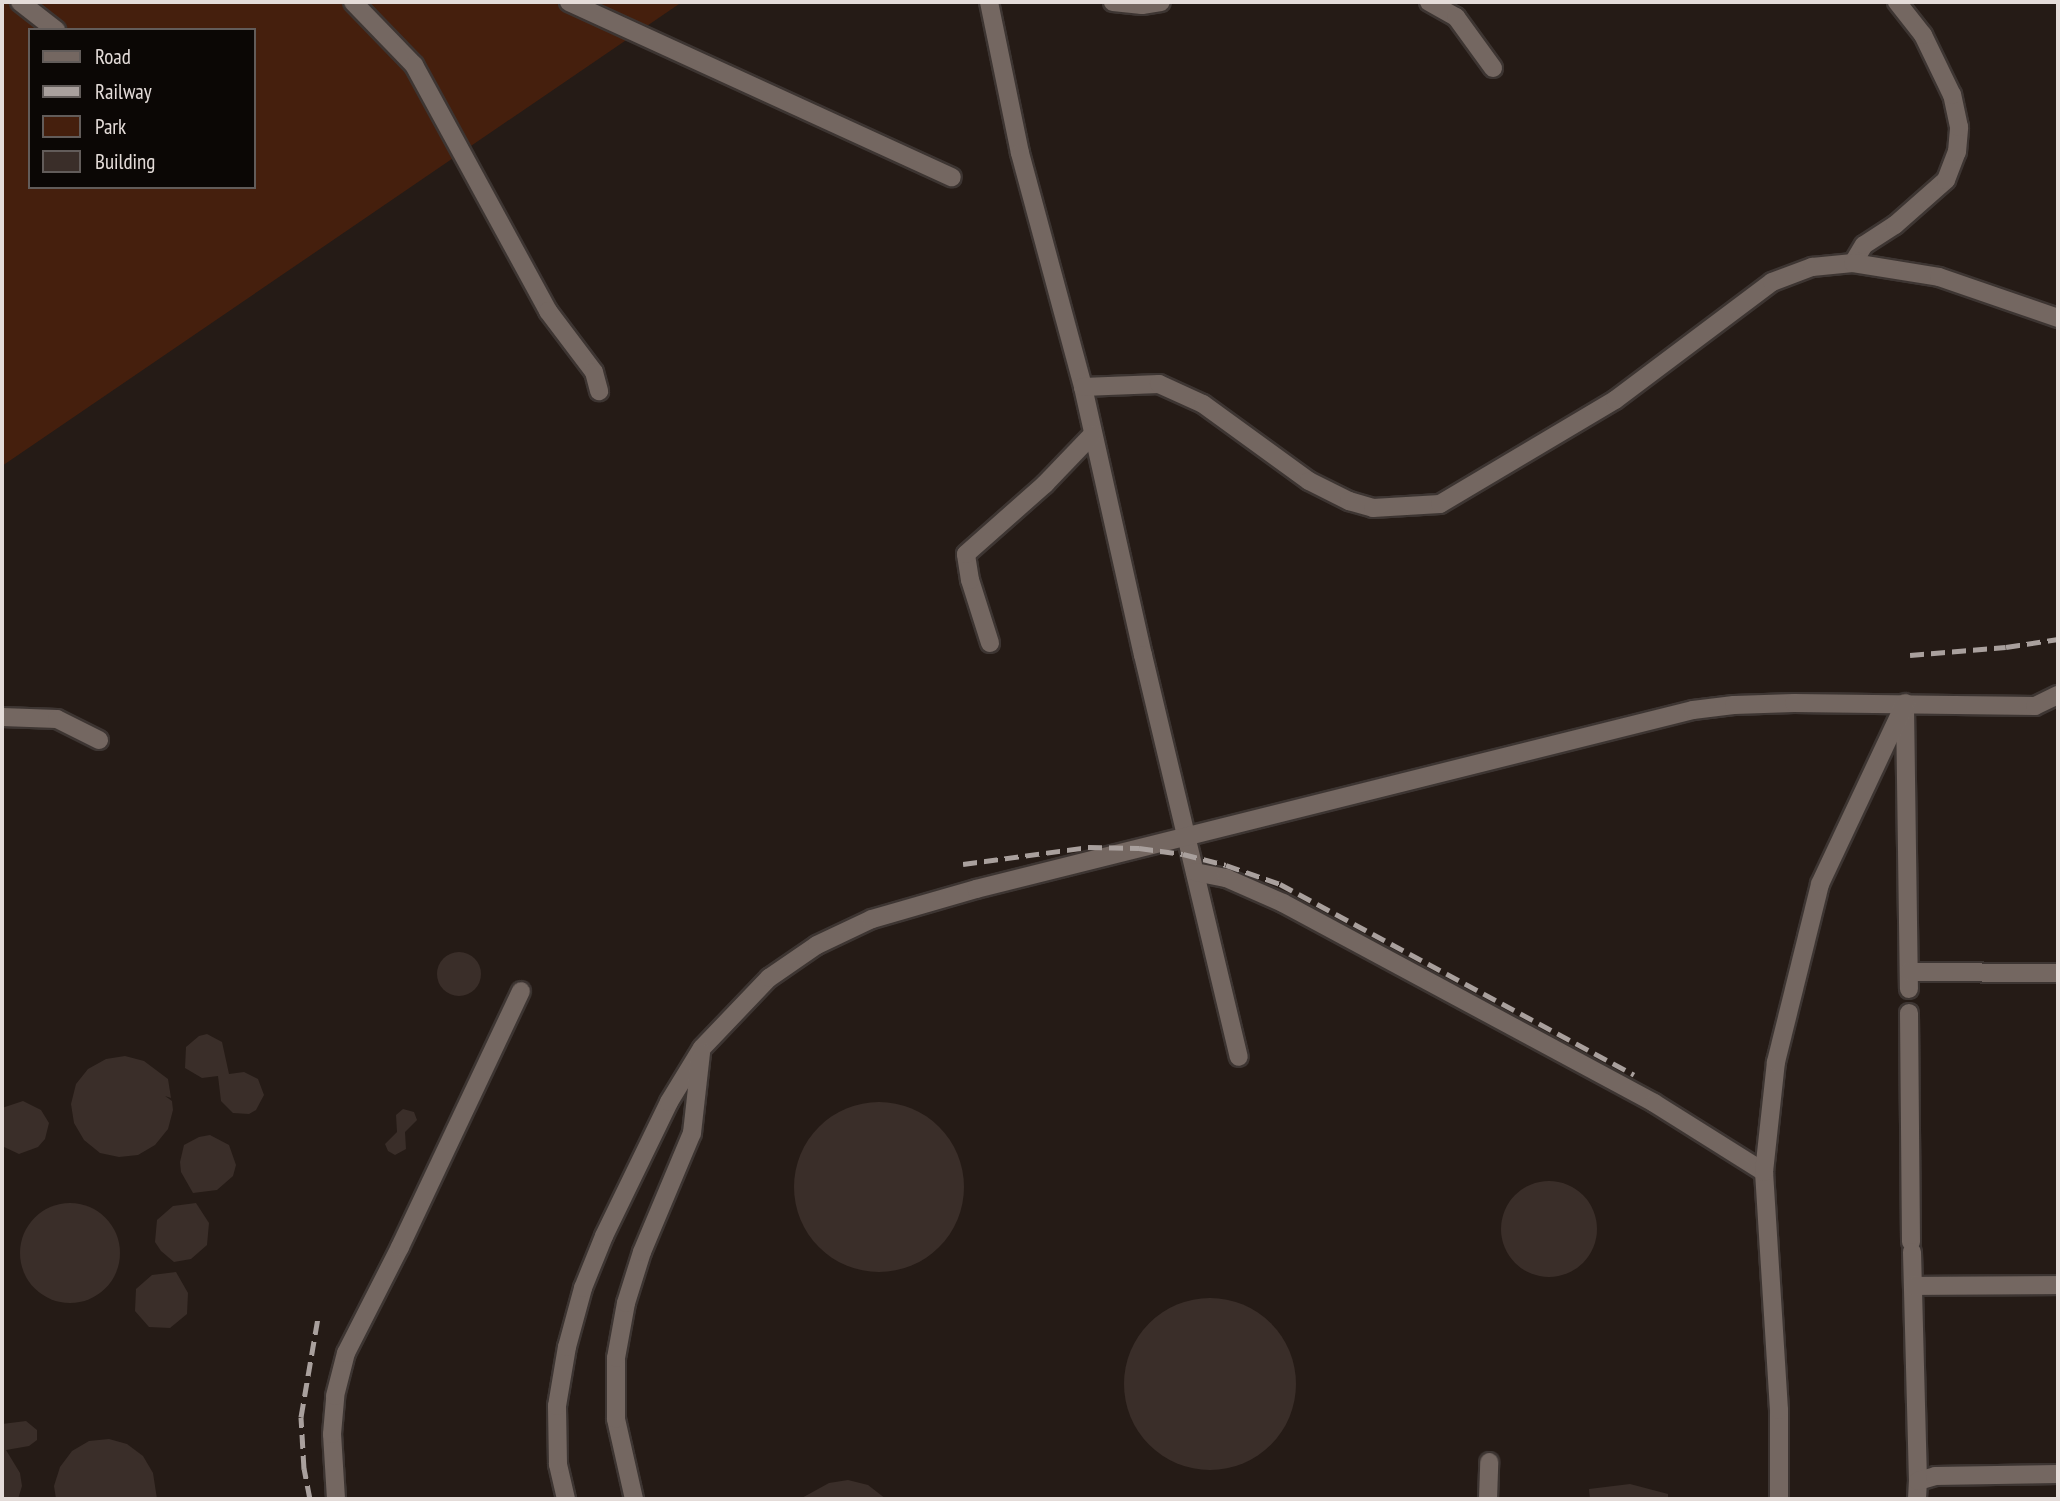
<!DOCTYPE html>
<html>
<head>
<meta charset="utf-8">
<style>
  body { margin:0 }
  #map { position:relative; width:2060px; height:1501px; overflow:hidden; background:#251b16; font-family:"PT Sans Narrow",sans-serif }
  div>[style] { position:absolute }
  .green>* { inset:0; background:#451f0d }
  .building>* { inset:0; background:#3a2e29 }
  .round { border-radius:50% }
  .roads { filter:drop-shadow(2px 0 #3d3532) drop-shadow(-2px 0 #3d3532) drop-shadow(0 2px #3d3532) drop-shadow(0 -2px #3d3532) }
  .minor>* { height:18px; margin:-9px; padding:0 9px; transform-origin:9px; border-radius:9px; background:#746761 }
  .rail>* { height:5px; margin-top:-2.5px; transform-origin:0; background:repeating-linear-gradient(90deg,#a9a09d 0 14px,transparent 0 21px) }
  span { translate:-50% -50%; white-space:nowrap; text-align:center; line-height:1.15; -webkit-text-stroke:5px #0b0705; paint-order:stroke }
  .frame { position:absolute; inset:0; border:4px solid #e4dcd9; pointer-events:none }
  .legend { position:absolute; left:28px; top:28px; width:228px; height:161px; box-sizing:border-box; background:#0b0705; border:2px solid #625c5a; margin:0; padding:9px 12px; list-style:none; font-size:21px; color:#e4dcd9 }
  .legend li { display:flex; align-items:center; gap:14px; height:35px }
  .legend b { width:35px; border:2px solid #625c5a }
</style>
</head>
<body>
<div id="map">
  <div class="green">
    <i style="clip-path:polygon(evenodd,2px 2px,682px 2px,2px 466px,2px 2px,30px 30px,254px 30px,254px 187px,30px 187px,30px 30px)"></i>
  </div>
  <div class="building">
    <i class="round" style="left:437px;top:952px;width:44px;height:44px"></i>
    <i style="clip-path:polygon(207px 1034px,222px 1042px,229px 1074px,244px 1072px,258px 1079px,264px 1095px,256px 1110px,249px 1114px,233px 1113px,221px 1101px,218px 1076px,202px 1078px,185px 1068px,186px 1047px,199px 1036px)"></i>
    <i style="clip-path:polygon(125px 1056px,144px 1061px,168px 1079px,171px 1098px,165px 1096px,172px 1101px,173px 1110px,168px 1129px,155px 1145px,138px 1155px,119px 1157px,100px 1153px,84px 1140px,74px 1123px,71px 1104px,76px 1084px,88px 1069px,106px 1059px)"></i>
    <i style="clip-path:polygon(23px 1101px,41px 1110px,49px 1123px,45px 1139px,38px 1147px,19px 1154px,2px 1146px,2px 1108px)"></i>
    <i class="round" style="left:794px;top:1102px;width:170px;height:170px"></i>
    <i style="clip-path:polygon(403px 1109px,414px 1112px,417px 1120px,405px 1132px,406px 1149px,395px 1155px,388px 1151px,385px 1144px,397px 1132px,396px 1115px)"></i>
    <i style="clip-path:polygon(210px 1135px,229px 1145px,236px 1165px,233px 1176px,217px 1190px,193px 1193px,181px 1172px,180px 1162px,184px 1145px,199px 1137px)"></i>
    <i class="round" style="left:1501px;top:1181px;width:96px;height:96px"></i>
    <i class="round" style="left:20px;top:1203px;width:100px;height:100px"></i>
    <i style="clip-path:polygon(196px 1203px,209px 1223px,207px 1245px,191px 1259px,174px 1262px,161px 1251px,155px 1242px,157px 1220px,173px 1206px)"></i>
    <i style="clip-path:polygon(176px 1272px,188px 1293px,187px 1314px,170px 1328px,149px 1327px,135px 1311px,136px 1289px,152px 1275px)"></i>
    <i class="round" style="left:1124px;top:1298px;width:172px;height:172px"></i>
    <i style="clip-path:polygon(26px 1421px,37px 1430px,37px 1440px,29px 1446px,6px 1450px,20px 1473px,22px 1486px,18px 1499px,2px 1499px,2px 1424px)"></i>
    <i style="clip-path:polygon(109px 1439px,127px 1444px,143px 1456px,153px 1473px,157px 1499px,56px 1499px,54px 1486px,60px 1467px,72px 1451px,89px 1441px)"></i>
    <i style="clip-path:polygon(848px 1480px,868px 1485px,886px 1499px,800px 1499px,829px 1483px)"></i>
    <i style="clip-path:polygon(1630px 1484px,1668px 1494px,1668px 1499px,1590px 1499px,1589px 1489px)"></i>
  </div>
  <div class="roads">
    <div class="minor">
      <i style="left:20px;top:2px;width:46px;rotate:37.9deg"></i>
      <i style="left:353px;top:2px;width:88px;rotate:45.9deg"></i>
      <i style="left:414px;top:65px;width:280px;rotate:61.4deg"></i>
      <i style="left:548px;top:311px;width:76px;rotate:53deg"></i>
      <i style="left:594px;top:372px;width:20px;rotate:75deg"></i>
      <i style="left:569px;top:2px;width:421px;rotate:24.6deg"></i>
      <i style="left:989px;top:2px;width:154px;rotate:78.4deg"></i>
      <i style="left:1020px;top:153px;width:242px;rotate:74.9deg"></i>
      <i style="left:1083px;top:387px;width:275px;rotate:77.4deg"></i>
      <i style="left:1143px;top:655px;width:413px;rotate:76.6deg"></i>
      <i style="left:1113px;top:2px;width:29px;rotate:6deg"></i>
      <i style="left:1142px;top:5px;width:19px;rotate:-9deg"></i>
      <i style="left:1429px;top:2px;width:31px;rotate:29deg"></i>
      <i style="left:1456px;top:17px;width:63px;rotate:54deg"></i>
      <i style="left:1853px;top:263px;width:21px;rotate:-59deg"></i>
      <i style="left:1864px;top:245px;width:37px;rotate:-33deg"></i>
      <i style="left:1895px;top:225px;width:68px;rotate:-41.4deg"></i>
      <i style="left:1946px;top:180px;width:30px;rotate:-69deg"></i>
      <i style="left:1957px;top:152px;width:25px;rotate:-85deg"></i>
      <i style="left:1959px;top:127px;width:33px;rotate:-102deg"></i>
      <i style="left:1952px;top:95px;width:67px;rotate:-115.8deg"></i>
      <i style="left:1923px;top:35px;width:42px;rotate:-128.2deg"></i>
      <i style="left:1083px;top:387px;width:76px;rotate:-2.3deg"></i>
      <i style="left:1159px;top:384px;width:48px;rotate:24.4deg"></i>
      <i style="left:1203px;top:404px;width:131px;rotate:36deg"></i>
      <i style="left:1309px;top:481px;width:45px;rotate:26.6deg"></i>
      <i style="left:1349px;top:501px;width:25px;rotate:16deg"></i>
      <i style="left:1373px;top:508px;width:67px;rotate:-3.4deg"></i>
      <i style="left:1440px;top:504px;width:204px;rotate:-30.7deg"></i>
      <i style="left:1615px;top:400px;width:196px;rotate:-36.9deg"></i>
      <i style="left:1772px;top:282px;width:43px;rotate:-20.6deg"></i>
      <i style="left:1812px;top:267px;width:41px;rotate:-5.6deg"></i>
      <i style="left:1853px;top:263px;width:87px;rotate:9.2deg"></i>
      <i style="left:1939px;top:277px;width:126px;rotate:19deg"></i>
      <i style="left:990px;top:643px;width:66px;rotate:-107.6deg"></i>
      <i style="left:970px;top:580px;width:26px;rotate:-99deg"></i>
      <i style="left:966px;top:554px;width:106px;rotate:-41.5deg"></i>
      <i style="left:1045px;top:484px;width:69px;rotate:-46.2deg"></i>
      <i style="left:1905px;top:707px;width:282px;rotate:89.2deg"></i>
      <i style="left:2px;top:717px;width:55px;rotate:2.1deg"></i>
      <i style="left:57px;top:719px;width:47px;rotate:26.6deg"></i>
      <i style="left:1195px;top:872px;width:32px;rotate:11deg"></i>
      <i style="left:1226px;top:878px;width:62px;rotate:23.7deg"></i>
      <i style="left:1283px;top:903px;width:421px;rotate:28.3deg"></i>
      <i style="left:1654px;top:1103px;width:130px;rotate:32.1deg"></i>
      <i style="left:1909px;top:972px;width:149px;rotate:0.4deg"></i>
      <i style="left:1909px;top:1013px;width:229px;rotate:89.5deg"></i>
      <i style="left:1912px;top:1252px;width:229px;rotate:88.5deg"></i>
      <i style="left:1913px;top:1286px;width:145px;rotate:-0.4deg"></i>
      <i style="left:336px;top:1499px;width:65px;rotate:-93.5deg"></i>
      <i style="left:332px;top:1434px;width:38px;rotate:-85deg"></i>
      <i style="left:335px;top:1396px;width:44px;rotate:-75.7deg"></i>
      <i style="left:346px;top:1353px;width:119px;rotate:-63deg"></i>
      <i style="left:400px;top:1247px;width:283px;rotate:-64.7deg"></i>
      <i style="left:566px;top:1499px;width:36px;rotate:-103deg"></i>
      <i style="left:558px;top:1464px;width:58px;rotate:-91deg"></i>
      <i style="left:557px;top:1406px;width:60px;rotate:-80.4deg"></i>
      <i style="left:567px;top:1347px;width:61px;rotate:-74.8deg"></i>
      <i style="left:583px;top:1288px;width:56px;rotate:-68deg"></i>
      <i style="left:604px;top:1236px;width:149px;rotate:-64.1deg"></i>
      <i style="left:669px;top:1102px;width:63px;rotate:-58.6deg"></i>
      <i style="left:702px;top:1048px;width:97px;rotate:-46.3deg"></i>
      <i style="left:769px;top:978px;width:58px;rotate:-34.5deg"></i>
      <i style="left:817px;top:945px;width:61px;rotate:-25.3deg"></i>
      <i style="left:872px;top:919px;width:108px;rotate:-16.1deg"></i>
      <i style="left:976px;top:889px;width:739px;rotate:-14.02deg"></i>
      <i style="left:1693px;top:710px;width:41px;rotate:-7deg"></i>
      <i style="left:1734px;top:705px;width:60px;rotate:-1.9deg"></i>
      <i style="left:1794px;top:703px;width:241px;rotate:0.7deg"></i>
      <i style="left:2035px;top:706px;width:25px;rotate:-26deg"></i>
      <i style="left:634px;top:1499px;width:82px;rotate:-102.7deg"></i>
      <i style="left:616px;top:1419px;width:61px;rotate:-90deg"></i>
      <i style="left:616px;top:1358px;width:56px;rotate:-79.7deg"></i>
      <i style="left:626px;top:1303px;width:53px;rotate:-72.6deg"></i>
      <i style="left:642px;top:1252px;width:129px;rotate:-67.2deg"></i>
      <i style="left:692px;top:1133px;width:81px;rotate:-83.6deg"></i>
      <i style="left:1488px;top:1499px;width:37px;rotate:-88deg"></i>
      <i style="left:1779px;top:1499px;width:89px;rotate:-90deg"></i>
      <i style="left:1779px;top:1410px;width:238px;rotate:-93.6deg"></i>
      <i style="left:1764px;top:1172px;width:111px;rotate:-83.8deg"></i>
      <i style="left:1776px;top:1062px;width:183px;rotate:-76.1deg"></i>
      <i style="left:1820px;top:884px;width:200px;rotate:-64.8deg"></i>
      <i style="left:1917px;top:1499px;width:18px;rotate:-87deg"></i>
      <i style="left:1918px;top:1481px;width:18px;rotate:-16deg"></i>
      <i style="left:1935px;top:1476px;width:123px;rotate:-0.9deg"></i>
    </div>
  </div>
  <div class="rail">
    <i style="left:1910px;top:655px;width:96px;rotate:-4.8deg"></i>
    <i style="left:2006px;top:647px;width:53px;rotate:-8.7deg"></i>
    <i style="left:963px;top:864px;width:126px;rotate:-7.7deg"></i>
    <i style="left:1088px;top:847px;width:51px;rotate:1.1deg"></i>
    <i style="left:1139px;top:848px;width:44px;rotate:7.8deg"></i>
    <i style="left:1183px;top:854px;width:44px;rotate:14.3deg"></i>
    <i style="left:1226px;top:865px;width:57px;rotate:19.4deg"></i>
    <i style="left:1280px;top:884px;width:402px;rotate:28.3deg"></i>
    <i style="left:310px;top:1499px;width:31px;rotate:-101deg"></i>
    <i style="left:304px;top:1469px;width:52px;rotate:-93.3deg"></i>
    <i style="left:301px;top:1417px;width:100px;rotate:-80.3deg"></i>
  </div>
  <div class="frame"></div>
  <ul class="legend">
  <li><b style="height:9px;background:#746761"></b>Road</li>
  <li><b style="height:9px;background:#a9a09d"></b>Railway</li>
  <li><b style="height:19px;background:#451f0d"></b>Park</li>
  <li><b style="height:19px;background:#3a2e29"></b>Building</li>
  </ul>
</div>
</body>
</html>
